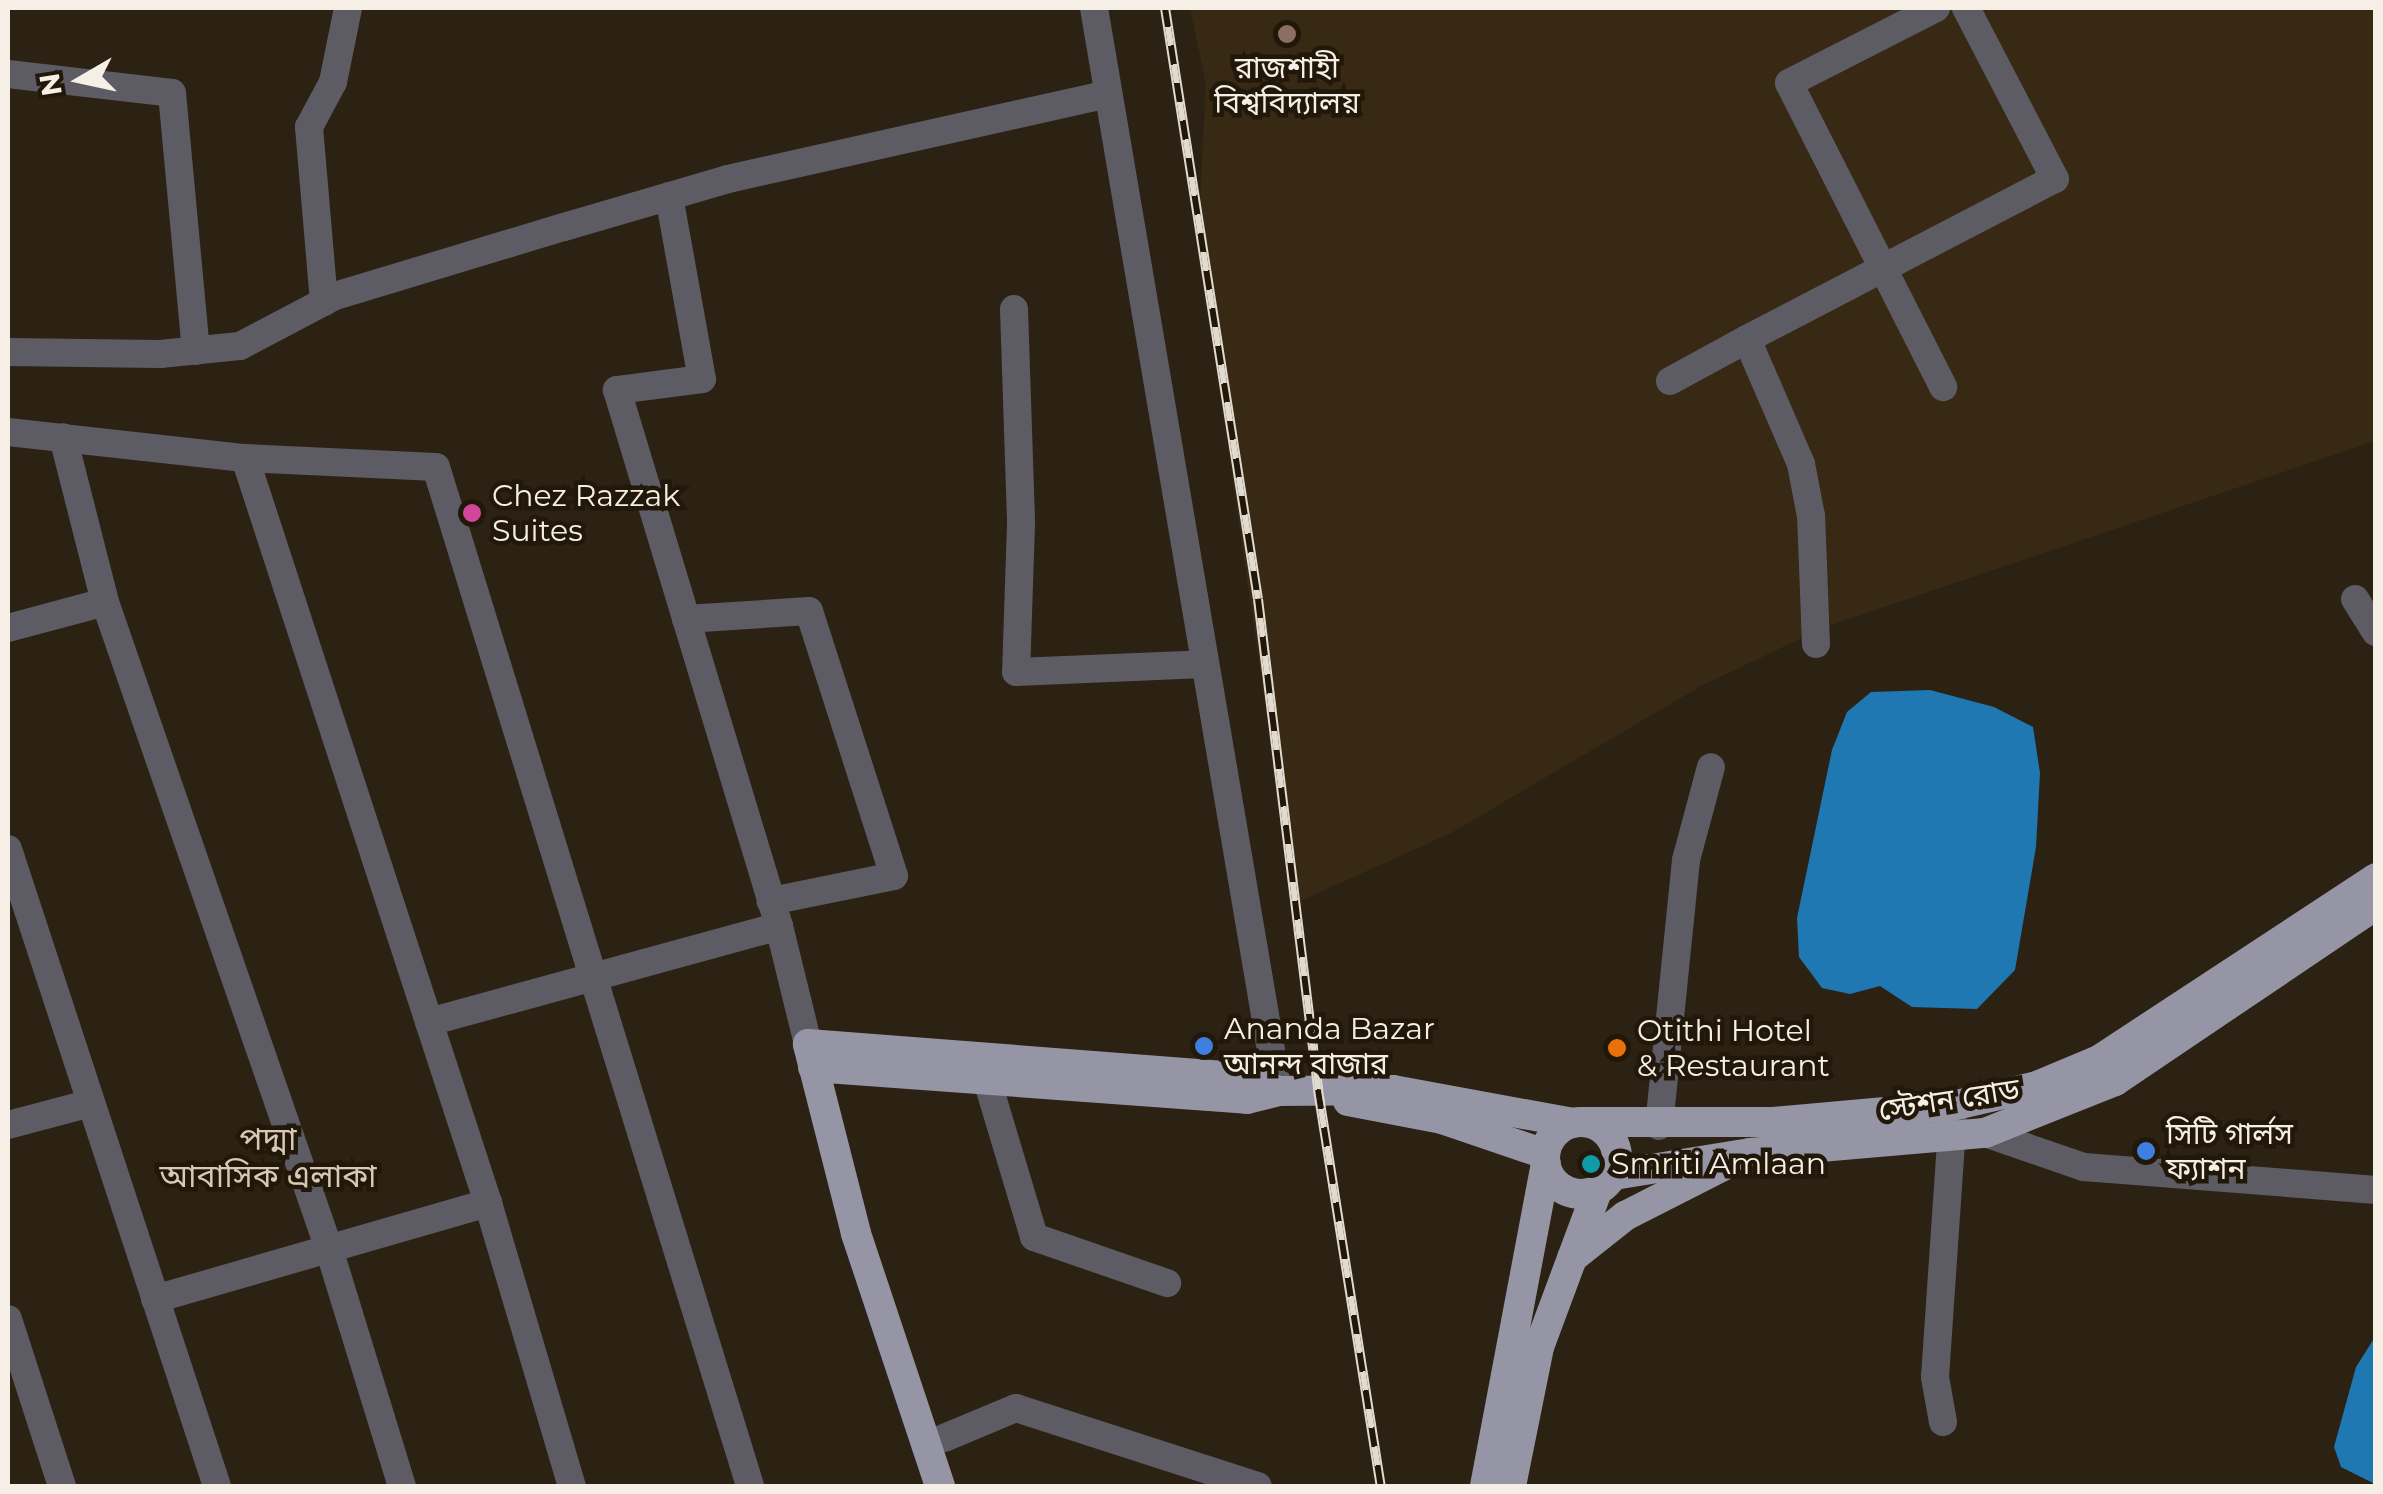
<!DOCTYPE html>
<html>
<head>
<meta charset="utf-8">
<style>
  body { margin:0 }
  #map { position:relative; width:2383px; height:1494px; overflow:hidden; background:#2c2213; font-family:Montserrat,"Noto Sans Bengali",sans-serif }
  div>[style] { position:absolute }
  .built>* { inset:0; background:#372914 }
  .water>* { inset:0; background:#1f78b1 }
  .minor>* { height:28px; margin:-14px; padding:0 14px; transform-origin:14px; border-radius:14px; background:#5d5c65 }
  .major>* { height:30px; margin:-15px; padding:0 15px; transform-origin:15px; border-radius:15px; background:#9695a6 }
  .major>.ring { margin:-15px; padding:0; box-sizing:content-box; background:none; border:30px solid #9695a6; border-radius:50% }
  .rail>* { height:10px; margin-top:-5px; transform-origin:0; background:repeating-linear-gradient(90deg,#22180a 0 19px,#e1dacf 0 38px); box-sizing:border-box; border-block:2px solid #e1dacf }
  .dots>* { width:28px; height:28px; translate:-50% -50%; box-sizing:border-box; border:5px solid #22180a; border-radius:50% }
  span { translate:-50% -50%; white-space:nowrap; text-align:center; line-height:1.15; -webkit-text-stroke:9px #22180a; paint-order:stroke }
  .poi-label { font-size:30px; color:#f6efe5 }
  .left { translate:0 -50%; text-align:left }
  .street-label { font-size:30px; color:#f6efe5 }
  .neighbourhood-label { font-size:32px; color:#d6c9b6 }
  .frame { position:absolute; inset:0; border:10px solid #f6efe5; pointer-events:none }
  .north { position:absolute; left:30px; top:30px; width:100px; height:100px; -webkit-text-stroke:8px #22180a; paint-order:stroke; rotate:261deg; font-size:28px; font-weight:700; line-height:40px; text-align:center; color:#f6efe5 }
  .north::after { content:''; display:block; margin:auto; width:35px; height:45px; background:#f6efe5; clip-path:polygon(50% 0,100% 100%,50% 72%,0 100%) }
</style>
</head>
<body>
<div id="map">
  <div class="built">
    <i style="clip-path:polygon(1190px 8px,2375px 8px,2375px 441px,1825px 627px,1701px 686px,1451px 833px,1294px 904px,1198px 239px,1206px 84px)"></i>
  </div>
  <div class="water">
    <i style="clip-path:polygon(1930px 690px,1994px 707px,2033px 727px,2040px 773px,2036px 847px,2015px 970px,1977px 1009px,1912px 1007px,1880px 986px,1850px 994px,1822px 988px,1799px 957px,1797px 918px,1832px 750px,1847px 712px,1871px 692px)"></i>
    <i style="clip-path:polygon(2375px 1337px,2375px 1484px,2341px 1467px,2334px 1447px,2356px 1367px)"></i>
  </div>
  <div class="minor">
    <i style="left:1094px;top:8px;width:1099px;rotate:80.36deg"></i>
    <i style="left:1936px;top:8px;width:165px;rotate:153deg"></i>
    <i style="left:1789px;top:83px;width:341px;rotate:63.1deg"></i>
    <i style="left:8px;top:74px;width:165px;rotate:6.6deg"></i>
    <i style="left:172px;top:93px;width:259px;rotate:84.7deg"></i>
    <i style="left:669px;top:196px;width:186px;rotate:79.8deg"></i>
    <i style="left:702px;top:379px;width:86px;rotate:172.6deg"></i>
    <i style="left:617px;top:390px;width:560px;rotate:73.18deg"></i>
    <i style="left:324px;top:302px;width:176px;rotate:-94.9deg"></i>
    <i style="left:309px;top:127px;width:51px;rotate:-61.9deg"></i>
    <i style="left:333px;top:82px;width:76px;rotate:-78.5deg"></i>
    <i style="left:1014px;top:309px;width:215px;rotate:88.1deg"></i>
    <i style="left:1021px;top:524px;width:148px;rotate:91.9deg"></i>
    <i style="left:1016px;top:672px;width:188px;rotate:-2.4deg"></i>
    <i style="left:8px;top:352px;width:152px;rotate:0.8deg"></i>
    <i style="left:160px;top:354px;width:80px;rotate:-5.7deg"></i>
    <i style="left:240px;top:346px;width:107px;rotate:-27.8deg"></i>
    <i style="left:335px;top:296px;width:239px;rotate:-16.8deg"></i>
    <i style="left:564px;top:227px;width:171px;rotate:-16.3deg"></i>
    <i style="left:728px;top:179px;width:388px;rotate:-12.6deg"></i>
    <i style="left:1670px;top:381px;width:88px;rotate:-28.6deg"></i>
    <i style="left:8px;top:432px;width:238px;rotate:6.3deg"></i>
    <i style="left:245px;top:458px;width:191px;rotate:2.7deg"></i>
    <i style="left:436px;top:467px;width:1066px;rotate:72.87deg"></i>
    <i style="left:245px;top:458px;width:784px;rotate:71.93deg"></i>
    <i style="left:488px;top:1203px;width:295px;rotate:73.5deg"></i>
    <i style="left:2355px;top:599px;width:39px;rotate:58deg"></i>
    <i style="left:105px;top:602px;width:685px;rotate:70.9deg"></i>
    <i style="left:329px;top:1249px;width:248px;rotate:72.9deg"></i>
    <i style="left:686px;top:619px;width:123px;rotate:-3.7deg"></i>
    <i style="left:809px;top:611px;width:278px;rotate:72.2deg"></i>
    <i style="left:894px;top:876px;width:126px;rotate:168.5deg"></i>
    <i style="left:8px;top:628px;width:100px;rotate:-15deg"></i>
    <i style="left:105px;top:602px;width:170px;rotate:-104.3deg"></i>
    <i style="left:1816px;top:644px;width:128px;rotate:-92.2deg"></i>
    <i style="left:1811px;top:516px;width:53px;rotate:-100.9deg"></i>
    <i style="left:1801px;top:464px;width:136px;rotate:-113.4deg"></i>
    <i style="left:1747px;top:339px;width:347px;rotate:-27.5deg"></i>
    <i style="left:2055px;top:179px;width:193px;rotate:-117.5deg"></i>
    <i style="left:8px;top:849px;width:670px;rotate:71.84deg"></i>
    <i style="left:429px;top:1022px;width:363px;rotate:-15.3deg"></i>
    <i style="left:779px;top:926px;width:122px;rotate:76.2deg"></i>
    <i style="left:987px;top:1080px;width:164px;rotate:73.3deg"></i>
    <i style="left:1034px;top:1237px;width:141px;rotate:19.1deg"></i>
    <i style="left:8px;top:1125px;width:86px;rotate:-14.8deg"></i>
    <i style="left:1659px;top:1126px;width:267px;rotate:-84.2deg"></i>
    <i style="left:1686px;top:860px;width:96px;rotate:-75deg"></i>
    <i style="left:1985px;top:1133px;width:105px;rotate:19deg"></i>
    <i style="left:2084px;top:1167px;width:293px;rotate:4.5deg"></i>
    <i style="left:155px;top:1299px;width:347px;rotate:-16.1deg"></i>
    <i style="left:8px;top:1319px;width:176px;rotate:72.1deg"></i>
    <i style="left:1943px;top:1422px;width:46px;rotate:-100.1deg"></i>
    <i style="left:1935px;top:1377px;width:263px;rotate:-86.1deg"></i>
    <i style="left:944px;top:1438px;width:78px;rotate:-22.6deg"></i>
    <i style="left:1016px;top:1408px;width:254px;rotate:17.9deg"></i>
  </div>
  <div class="major">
    <i style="left:813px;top:1067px;width:435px;rotate:4.2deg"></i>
    <i style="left:1247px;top:1099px;width:32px;rotate:-14deg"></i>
    <i style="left:1278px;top:1091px;width:115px;rotate:-0.5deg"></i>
    <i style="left:1393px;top:1090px;width:182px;rotate:10.4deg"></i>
    <i style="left:1348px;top:1101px;width:96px;rotate:10.8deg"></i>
    <i style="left:1442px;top:1119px;width:109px;rotate:18.8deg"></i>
    <i class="ring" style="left:1545px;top:1122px;width:42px;height:42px"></i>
    <i style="left:1582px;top:1122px;width:191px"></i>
    <i style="left:1773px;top:1122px;width:180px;rotate:-5.1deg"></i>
    <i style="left:1952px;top:1106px;width:87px;rotate:-13.2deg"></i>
    <i style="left:2037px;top:1086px;width:67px;rotate:-22.8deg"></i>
    <i style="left:2099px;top:1060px;width:331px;rotate:-33.3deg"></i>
    <i style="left:1614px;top:1175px;width:138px;rotate:-9.2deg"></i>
    <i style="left:1750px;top:1153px;width:236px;rotate:-4.9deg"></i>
    <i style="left:1985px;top:1133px;width:140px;rotate:-21.8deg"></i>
    <i style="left:2115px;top:1081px;width:315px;rotate:-34deg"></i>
    <i style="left:1572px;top:1258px;width:68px;rotate:-38.4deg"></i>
    <i style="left:1625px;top:1216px;width:112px;rotate:-27deg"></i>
    <i style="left:940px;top:1486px;width:267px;rotate:-108.4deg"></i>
    <i style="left:856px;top:1233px;width:195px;rotate:-104.3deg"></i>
    <i style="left:808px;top:1044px;width:443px;rotate:4.4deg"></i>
    <i style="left:1250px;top:1078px;width:31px;rotate:25deg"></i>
    <i style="left:1485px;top:1486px;width:328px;rotate:-79.3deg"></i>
    <i style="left:1511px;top:1486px;width:142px;rotate:-78.6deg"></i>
    <i style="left:1539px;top:1347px;width:166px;rotate:-69.6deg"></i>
  </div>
  <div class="rail">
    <i style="left:1165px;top:8px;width:598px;rotate:81.06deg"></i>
    <i style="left:1258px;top:599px;width:495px;rotate:83deg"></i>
    <i style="left:1318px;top:1090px;width:401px;rotate:81deg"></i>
  </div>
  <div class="dots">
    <i style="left:1287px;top:34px;background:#8d6e63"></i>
    <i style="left:472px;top:513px;background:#d1479c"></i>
    <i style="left:1204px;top:1046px;background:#3f7fe0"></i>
    <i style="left:1617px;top:1048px;background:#e8710a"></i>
    <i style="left:2146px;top:1151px;background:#3f7fe0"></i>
    <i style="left:1591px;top:1164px;background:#0f9aa8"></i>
  </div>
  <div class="poi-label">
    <span style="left:1287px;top:85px">রাজশাহী<br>বিশ্ববিদ্যালয়</span>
    <span class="left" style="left:492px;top:513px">Chez Razzak<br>Suites</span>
    <span class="left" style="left:1224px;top:1046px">Ananda Bazar<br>আনন্দ বাজার</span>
    <span class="left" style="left:1637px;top:1048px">Otithi Hotel<br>&amp; Restaurant</span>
    <span class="left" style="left:2166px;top:1151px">সিটি গার্লস<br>ফ্যাশন</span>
    <span class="left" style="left:1611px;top:1164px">Smriti Amlaan</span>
  </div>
  <div class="street-label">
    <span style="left:1949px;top:1100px;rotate:-9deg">স্টেশন রোড</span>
  </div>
  <div class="neighbourhood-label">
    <span style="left:268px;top:1158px">পদ্মা<br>আবাসিক এলাকা</span>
  </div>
  <div class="frame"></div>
  <div class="north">N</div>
</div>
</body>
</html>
